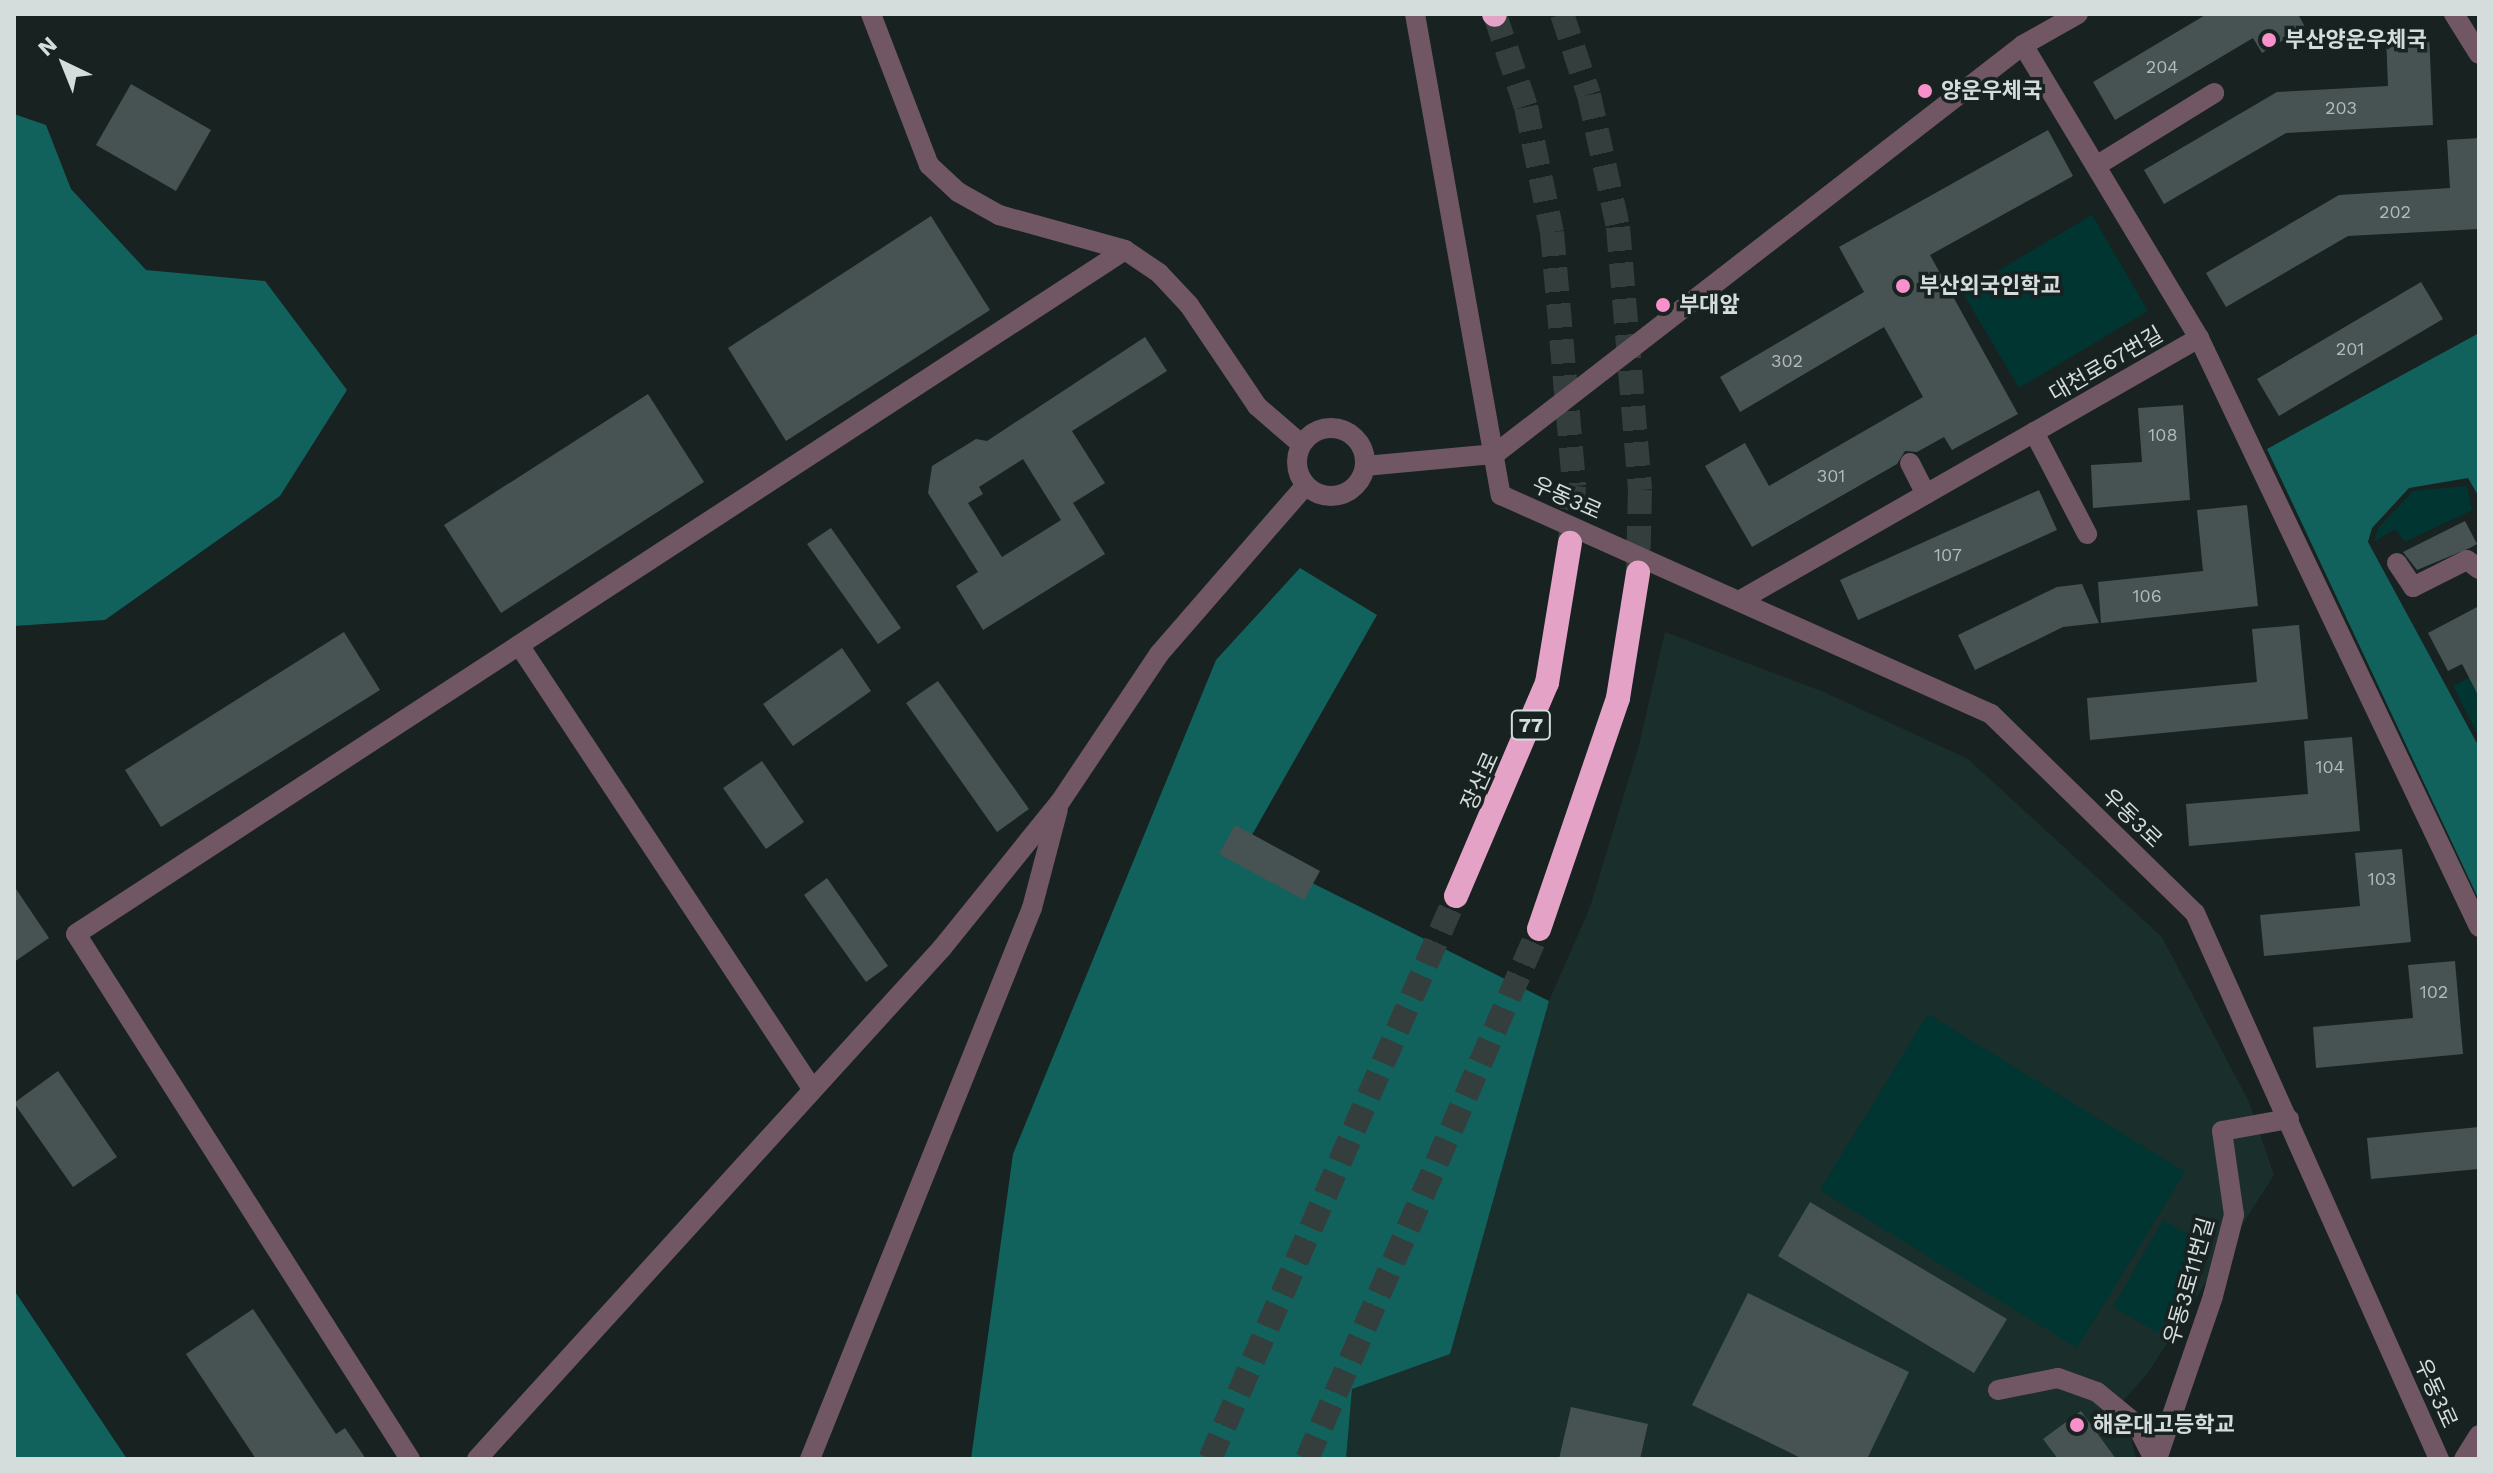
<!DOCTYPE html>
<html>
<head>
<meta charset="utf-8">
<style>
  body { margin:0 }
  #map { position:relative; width:2493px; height:1473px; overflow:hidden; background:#172221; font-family:"Work Sans","Noto Sans KR",sans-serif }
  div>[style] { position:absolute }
  .built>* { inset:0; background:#1a2e2c }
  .green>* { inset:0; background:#003532 }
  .forest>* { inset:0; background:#11615d }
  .building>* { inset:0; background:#475352 }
  .highway-tunnel>* { height:24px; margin-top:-12px; transform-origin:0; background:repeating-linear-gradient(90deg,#343e3d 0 24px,transparent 0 36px) }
  .minor>* { height:20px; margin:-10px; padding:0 10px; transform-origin:10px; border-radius:10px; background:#715664 }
  .minor>.ring { margin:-10px; padding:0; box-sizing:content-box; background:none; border:20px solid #715664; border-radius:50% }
  .highway>* { height:24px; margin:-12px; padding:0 12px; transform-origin:12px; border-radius:12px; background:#e4a2c6 }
  .dots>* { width:22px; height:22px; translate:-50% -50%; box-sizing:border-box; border:4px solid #172221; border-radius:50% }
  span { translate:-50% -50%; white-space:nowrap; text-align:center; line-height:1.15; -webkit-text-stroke:7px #172221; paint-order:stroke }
  .number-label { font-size:18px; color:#b2baba }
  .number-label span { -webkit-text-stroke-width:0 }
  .shield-label span { padding:2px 6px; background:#172221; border:2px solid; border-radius:6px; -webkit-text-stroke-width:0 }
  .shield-label { font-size:20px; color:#d5dcdc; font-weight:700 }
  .poi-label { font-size:22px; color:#d5dcdc; font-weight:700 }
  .left { translate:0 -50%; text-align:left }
  .street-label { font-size:22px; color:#d5dcdc }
  .frame { position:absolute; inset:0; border:16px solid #d5dcdc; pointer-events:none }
  .north { position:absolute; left:24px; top:24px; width:80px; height:80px; -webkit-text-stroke:6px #172221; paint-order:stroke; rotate:317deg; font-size:22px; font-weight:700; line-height:32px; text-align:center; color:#d5dcdc }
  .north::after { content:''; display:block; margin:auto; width:28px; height:36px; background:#d5dcdc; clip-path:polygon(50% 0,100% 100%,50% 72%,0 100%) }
</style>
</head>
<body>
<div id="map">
  <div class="built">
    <i style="clip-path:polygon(1665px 632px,1824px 692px,1968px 759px,2162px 937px,2249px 1102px,2274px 1175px,2148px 1373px,2122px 1402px,2136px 1459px,1346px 1459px,1352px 1389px,1549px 1001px,1590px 907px,1639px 745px)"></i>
  </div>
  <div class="green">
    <i style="clip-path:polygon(2092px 215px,2148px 311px,2019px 388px,1962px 292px)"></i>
    <i style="clip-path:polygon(2467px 486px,2472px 510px,2405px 542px,2395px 529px,2374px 542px,2378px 528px,2413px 491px)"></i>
    <i style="clip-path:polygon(2479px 672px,2479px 738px,2453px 686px)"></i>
    <i style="clip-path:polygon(1928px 1014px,2185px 1172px,2077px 1348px,1820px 1190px)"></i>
    <i style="clip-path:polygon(2163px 1220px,2208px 1246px,2158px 1333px,2113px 1307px)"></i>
  </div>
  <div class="forest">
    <i style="clip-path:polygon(14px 114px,46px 125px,71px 189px,146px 270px,265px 281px,347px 390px,280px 496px,105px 620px,14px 626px)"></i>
    <i style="clip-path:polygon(2479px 333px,2479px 497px,2468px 478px,2409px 488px,2372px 528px,2368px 542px,2479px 747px,2479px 900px,2267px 449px)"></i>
    <i style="clip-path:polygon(1300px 568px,1377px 615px,1244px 849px,1549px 1001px,1450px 1354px,1352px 1389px,1346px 1459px,971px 1459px,1013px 1154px,1216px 660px)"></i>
    <i style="clip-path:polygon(14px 1290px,127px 1459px,14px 1459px)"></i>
  </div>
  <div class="building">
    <i style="clip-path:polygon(2207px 14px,2298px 14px,2305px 27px,2262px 53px,2253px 38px,2115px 120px,2093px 82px)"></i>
    <i style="clip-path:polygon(2429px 34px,2433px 125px,2286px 133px,2164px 204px,2144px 170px,2277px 92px,2388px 86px,2386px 36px)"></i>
    <i style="clip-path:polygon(131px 84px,211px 130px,176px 191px,96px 145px)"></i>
    <i style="clip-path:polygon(2048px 130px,2073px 176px,1930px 255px,2018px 414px,1952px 450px,1944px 437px,1917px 452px,1905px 451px,1897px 464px,1752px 547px,1705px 466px,1745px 443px,1769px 486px,1923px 397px,1884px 327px,1740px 412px,1720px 377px,1864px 292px,1839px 247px)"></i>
    <i style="clip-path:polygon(2479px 138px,2479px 229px,2348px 236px,2226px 307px,2206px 273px,2339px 195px,2450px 188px,2447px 140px)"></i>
    <i style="clip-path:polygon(931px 216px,990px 310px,786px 441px,728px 348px)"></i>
    <i style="clip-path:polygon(2421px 282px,2443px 319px,2279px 416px,2257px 379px)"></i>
    <i style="clip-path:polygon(evenodd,1145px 337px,1167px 371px,1072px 431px,1105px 483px,1073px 503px,1105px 554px,983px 630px,956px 586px,978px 572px,928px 493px,932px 466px,976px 439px,987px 441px,1145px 337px,1023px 459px,1061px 520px,1002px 557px,968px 503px,983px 494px,979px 487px,1023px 459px)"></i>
    <i style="clip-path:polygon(648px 394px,704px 482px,501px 613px,444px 525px)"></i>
    <i style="clip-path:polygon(2183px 405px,2190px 500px,2093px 508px,2091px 465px,2142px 462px,2138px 408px)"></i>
    <i style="clip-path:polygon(2039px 490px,2057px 530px,1858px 620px,1840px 580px)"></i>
    <i style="clip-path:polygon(2247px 505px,2258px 606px,2101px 623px,2098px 582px,2203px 571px,2197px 510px)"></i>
    <i style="clip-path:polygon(2465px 521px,2477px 544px,2470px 548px,2417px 570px,2403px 552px)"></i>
    <i style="clip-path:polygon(831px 528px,901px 628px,878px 644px,807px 544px)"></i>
    <i style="clip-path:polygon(2082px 584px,2099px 623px,2063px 627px,1975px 670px,1958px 635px,2057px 587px)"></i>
    <i style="clip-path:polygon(2479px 606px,2479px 697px,2462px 664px,2448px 671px,2428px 633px)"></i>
    <i style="clip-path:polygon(2299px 625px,2308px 719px,2090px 740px,2087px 698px,2257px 682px,2252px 629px)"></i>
    <i style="clip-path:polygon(344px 632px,380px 690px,161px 827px,125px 770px)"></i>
    <i style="clip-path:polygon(842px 648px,871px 691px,793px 746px,763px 704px)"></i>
    <i style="clip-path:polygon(938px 681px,1029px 809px,997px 832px,906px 703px)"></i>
    <i style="clip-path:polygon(2352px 737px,2360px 831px,2189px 846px,2186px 804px,2308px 794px,2304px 741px)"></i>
    <i style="clip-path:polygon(762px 761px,804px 822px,766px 849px,723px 788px)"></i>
    <i style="clip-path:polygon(1235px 825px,1320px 871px,1304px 900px,1219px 854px)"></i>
    <i style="clip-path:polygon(2402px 849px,2411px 942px,2264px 956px,2260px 915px,2360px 906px,2355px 853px)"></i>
    <i style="clip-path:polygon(827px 878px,888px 966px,866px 982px,804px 895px)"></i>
    <i style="clip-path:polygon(14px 886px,49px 938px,14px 962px)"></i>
    <i style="clip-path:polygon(2455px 961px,2463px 1054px,2316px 1068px,2313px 1027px,2413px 1018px,2408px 965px)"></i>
    <i style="clip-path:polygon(58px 1071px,117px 1157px,73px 1187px,14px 1103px)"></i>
    <i style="clip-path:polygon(2479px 1127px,2479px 1169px,2371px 1179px,2367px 1138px)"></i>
    <i style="clip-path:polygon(1810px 1202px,2007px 1319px,1974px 1373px,1778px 1256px)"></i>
    <i style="clip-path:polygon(1748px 1293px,1909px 1372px,1867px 1459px,1803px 1459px,1692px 1405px)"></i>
    <i style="clip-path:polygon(253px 1309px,336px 1434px,345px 1428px,366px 1459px,256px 1459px,186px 1354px)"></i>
    <i style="clip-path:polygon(1571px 1407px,1648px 1424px,1640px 1459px,1559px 1459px)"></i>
    <i style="clip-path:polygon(2081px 1411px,2116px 1459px,2058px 1459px,2043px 1439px)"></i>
  </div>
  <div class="highway-tunnel">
    <i style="left:1562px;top:14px;width:85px;rotate:71.6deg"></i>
    <i style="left:1589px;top:95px;width:135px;rotate:77.6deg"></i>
    <i style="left:1618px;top:227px;width:264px;rotate:85.2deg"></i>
    <i style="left:1640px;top:490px;width:83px;rotate:91.4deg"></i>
    <i style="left:1495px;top:15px;width:97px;rotate:71.4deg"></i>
    <i style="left:1526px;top:107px;width:128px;rotate:78.3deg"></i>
    <i style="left:1552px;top:232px;width:255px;rotate:85deg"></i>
    <i style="left:1574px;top:486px;width:57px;rotate:94deg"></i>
    <i style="left:1210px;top:1459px;width:614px;rotate:-66.4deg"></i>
    <i style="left:1307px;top:1459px;width:579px;rotate:-66.36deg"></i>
  </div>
  <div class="minor">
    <i style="left:871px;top:14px;width:162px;rotate:69deg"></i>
    <i style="left:929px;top:165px;width:40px;rotate:43deg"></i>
    <i style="left:958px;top:192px;width:47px;rotate:29.3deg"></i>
    <i style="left:999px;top:215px;width:131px;rotate:15.5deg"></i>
    <i style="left:1125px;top:250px;width:41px;rotate:34.1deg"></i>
    <i style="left:1159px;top:273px;width:44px;rotate:46.8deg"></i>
    <i style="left:1189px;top:305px;width:122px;rotate:56deg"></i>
    <i style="left:1257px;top:406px;width:58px;rotate:40.8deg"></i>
    <i style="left:1415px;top:14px;width:489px;rotate:79.9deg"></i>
    <i style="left:1501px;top:495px;width:537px;rotate:24.08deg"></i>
    <i style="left:1991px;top:714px;width:285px;rotate:44.3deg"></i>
    <i style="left:2195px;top:913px;width:598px;rotate:65.92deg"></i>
    <i style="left:2454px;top:14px;width:47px;rotate:58deg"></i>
    <i style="left:2023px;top:45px;width:342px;rotate:59deg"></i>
    <i style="left:2199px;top:338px;width:652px;rotate:64.57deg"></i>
    <i style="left:2096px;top:166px;width:139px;rotate:-31.7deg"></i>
    <i class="ring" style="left:1297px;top:428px;width:48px;height:48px"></i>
    <i style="left:2034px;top:432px;width:115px;rotate:62.5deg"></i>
    <i style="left:1910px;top:463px;width:35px;rotate:63deg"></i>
    <i style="left:1365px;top:466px;width:131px;rotate:-5.3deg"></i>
    <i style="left:1495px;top:454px;width:668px;rotate:-37.76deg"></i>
    <i style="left:2023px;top:45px;width:63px;rotate:-29.4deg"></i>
    <i style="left:2397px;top:563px;width:29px;rotate:56deg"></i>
    <i style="left:2413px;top:587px;width:60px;rotate:-26.6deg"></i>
    <i style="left:2467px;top:560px;width:15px;rotate:37deg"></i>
    <i style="left:1739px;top:601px;width:530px;rotate:-29.76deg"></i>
    <i style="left:519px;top:645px;width:533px;rotate:56.55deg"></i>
    <i style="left:1998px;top:1390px;width:61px;rotate:-11.3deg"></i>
    <i style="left:2058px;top:1378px;width:41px;rotate:19.7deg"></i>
    <i style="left:2097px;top:1392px;width:50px;rotate:39.4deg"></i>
    <i style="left:2136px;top:1424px;width:39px;rotate:63deg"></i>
    <i style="left:410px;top:1459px;width:622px;rotate:-122.46deg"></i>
    <i style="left:76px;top:934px;width:1252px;rotate:-33.11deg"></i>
    <i style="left:477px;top:1459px;width:691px;rotate:-47.7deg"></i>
    <i style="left:942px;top:948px;width:188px;rotate:-51.1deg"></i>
    <i style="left:1060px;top:802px;width:178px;rotate:-56.2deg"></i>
    <i style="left:1159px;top:654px;width:223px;rotate:-49deg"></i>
    <i style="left:810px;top:1459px;width:594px;rotate:-68.06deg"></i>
    <i style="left:1032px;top:908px;width:102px;rotate:-75.3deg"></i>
    <i style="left:2157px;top:1459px;width:172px;rotate:-71deg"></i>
    <i style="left:2213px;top:1296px;width:84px;rotate:-75.5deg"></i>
    <i style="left:2234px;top:1215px;width:85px;rotate:-98.1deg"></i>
    <i style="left:2222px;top:1131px;width:68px;rotate:-10.2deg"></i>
    <i style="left:2464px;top:1459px;width:28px;rotate:-58deg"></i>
  </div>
  <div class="highway">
    <i style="left:1494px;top:14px;width:1px;rotate:45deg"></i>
    <i style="left:1456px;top:896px;width:232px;rotate:-66.9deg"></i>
    <i style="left:1547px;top:683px;width:142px;rotate:-80.7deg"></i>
    <i style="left:1539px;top:929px;width:244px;rotate:-71.1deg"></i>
    <i style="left:1618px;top:698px;width:127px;rotate:-80.9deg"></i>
  </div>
  <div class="dots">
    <i style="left:2269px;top:40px;background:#f890cc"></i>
    <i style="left:1925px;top:91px;background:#f890cc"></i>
    <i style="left:1903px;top:286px;background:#f890cc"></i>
    <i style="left:1663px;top:305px;background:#f890cc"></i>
    <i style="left:2077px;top:1425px;background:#f890cc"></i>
  </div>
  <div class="number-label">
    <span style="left:2162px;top:67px">204</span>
    <span style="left:2341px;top:108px">203</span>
    <span style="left:2395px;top:212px">202</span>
    <span style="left:2350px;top:349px">201</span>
    <span style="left:1787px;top:361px">302</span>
    <span style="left:2163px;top:435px">108</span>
    <span style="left:1831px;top:476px">301</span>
    <span style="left:1948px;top:555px">107</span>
    <span style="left:2147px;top:596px">106</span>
    <span style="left:2330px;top:767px">104</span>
    <span style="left:2382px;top:879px">103</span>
    <span style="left:2434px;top:992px">102</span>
  </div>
  <div class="shield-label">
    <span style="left:1531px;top:725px">77</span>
  </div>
  <div class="poi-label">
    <span class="left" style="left:2285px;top:40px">부산양운우체국</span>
    <span class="left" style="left:1941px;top:91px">양운우체국</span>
    <span class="left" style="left:1919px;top:286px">부산외국인학교</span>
    <span class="left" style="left:1679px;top:305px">부대앞</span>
    <span class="left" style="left:2093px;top:1425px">해운대고등학교</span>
  </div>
  <div class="street-label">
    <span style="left:2106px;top:364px;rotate:-30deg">대천로67번길</span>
    <span style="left:1567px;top:498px;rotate:24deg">우동3로</span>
    <span style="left:1480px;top:781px;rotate:-66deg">장산로</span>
    <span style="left:2132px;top:818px;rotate:44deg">우동3로</span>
    <span style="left:2189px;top:1281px;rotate:-74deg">우동3로11번길</span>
    <span style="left:2436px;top:1393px;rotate:66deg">우동3로</span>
  </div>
  <div class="frame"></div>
  <div class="north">N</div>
</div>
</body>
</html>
